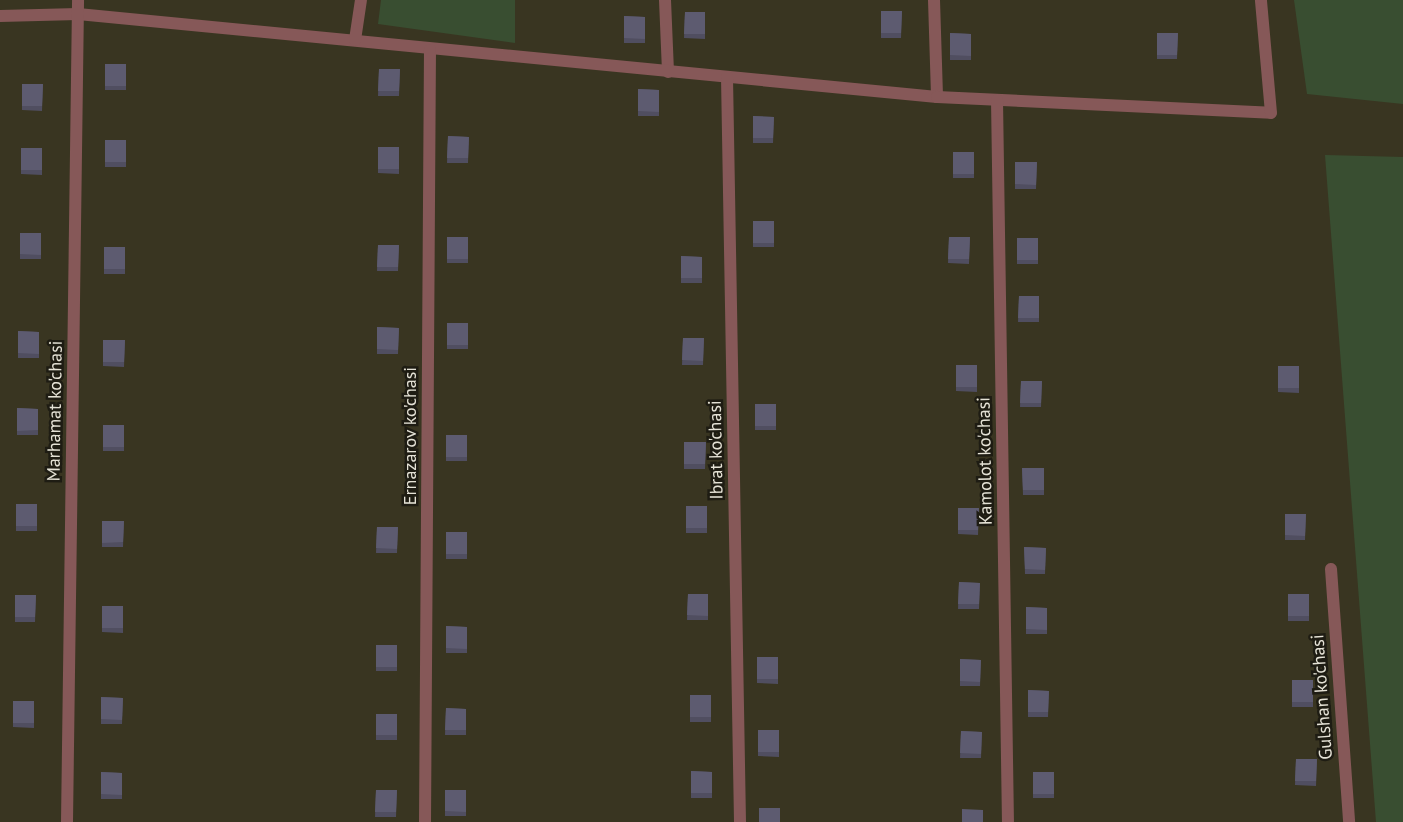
<!DOCTYPE html>
<html>
<head>
<meta charset="utf-8">
<style>
  body { margin:0 }
  #map { position:relative; width:1403px; height:822px; overflow:hidden; background:#393521; font-family:"PT Sans",sans-serif }
  div>[style] { position:absolute }
  .green>* { inset:0; background:#394e31 }
  .minor>* { height:12px; margin:-6px; padding:0 6px; transform-origin:6px; border-radius:6px; background:#865858 }
  .wall>* { inset:0; background:#504e60 }
  .building>* { inset:0; background:#5d5b70 }
  span { translate:-50% -50%; white-space:nowrap; text-align:center; line-height:1.15; -webkit-text-stroke:5px #1e1c13; paint-order:stroke }
  .street-label { font-size:18px; color:#e5e2d6 }
</style>
</head>
<body>
<div id="map">
  <div class="green">
    <i style="clip-path:polygon(381px 0,515px 0,515px 43px,378px 24px)"></i>
    <i style="clip-path:polygon(1294px 0,1403px 0,1403px 104px,1307px 94px)"></i>
    <i style="clip-path:polygon(1325px 155px,1403px 157px,1403px 822px,1376px 822px)"></i>
  </div>
  <div class="minor">
    <i style="left:665px;top:0;width:72px;rotate:87.6deg"></i>
    <i style="left:934px;top:0;width:97px;rotate:88.2deg"></i>
    <i style="left:0;top:16px;width:78px;rotate:-1.5deg"></i>
    <i style="left:78px;top:14px;width:863px;rotate:5.52deg"></i>
    <i style="left:937px;top:97px;width:334px;rotate:2.7deg"></i>
    <i style="left:1271px;top:113px;width:113px;rotate:-95.1deg"></i>
    <i style="left:355px;top:40px;width:40px;rotate:-81.5deg"></i>
    <i style="left:727px;top:77px;width:745px;rotate:89deg"></i>
    <i style="left:997px;top:100px;width:722px;rotate:89.13deg"></i>
    <i style="left:1331px;top:569px;width:254px;rotate:85.9deg"></i>
    <i style="left:67px;top:822px;width:822px;rotate:-89.23deg"></i>
    <i style="left:425px;top:822px;width:772px;rotate:-89.63deg"></i>
  </div>
  <div class="wall">
    <i style="clip-path:polygon(881px 11px,902px 11px,901px 38px,881px 38px)"></i>
    <i style="clip-path:polygon(685px 12px,705px 12px,705px 39px,684px 38px)"></i>
    <i style="clip-path:polygon(624px 16px,645px 17px,645px 43px,624px 43px)"></i>
    <i style="clip-path:polygon(950px 33px,971px 34px,971px 60px,950px 60px)"></i>
    <i style="clip-path:polygon(1157px 33px,1178px 33px,1177px 59px,1157px 59px)"></i>
    <i style="clip-path:polygon(105px 64px,126px 64px,126px 90px,105px 90px)"></i>
    <i style="clip-path:polygon(379px 69px,400px 69px,399px 96px,378px 96px)"></i>
    <i style="clip-path:polygon(22px 84px,43px 84px,42px 111px,22px 110px)"></i>
    <i style="clip-path:polygon(638px 89px,659px 90px,659px 116px,638px 116px)"></i>
    <i style="clip-path:polygon(753px 116px,774px 117px,773px 143px,753px 143px)"></i>
    <i style="clip-path:polygon(448px 136px,469px 137px,468px 163px,447px 163px)"></i>
    <i style="clip-path:polygon(105px 140px,126px 140px,126px 167px,105px 167px)"></i>
    <i style="clip-path:polygon(378px 147px,399px 147px,399px 174px,378px 173px)"></i>
    <i style="clip-path:polygon(21px 148px,42px 148px,42px 175px,21px 174px)"></i>
    <i style="clip-path:polygon(953px 152px,974px 152px,974px 178px,953px 178px)"></i>
    <i style="clip-path:polygon(1015px 162px,1037px 162px,1036px 189px,1015px 189px)"></i>
    <i style="clip-path:polygon(753px 221px,774px 221px,774px 247px,753px 247px)"></i>
    <i style="clip-path:polygon(20px 233px,41px 233px,41px 259px,20px 259px)"></i>
    <i style="clip-path:polygon(447px 237px,468px 237px,468px 263px,447px 263px)"></i>
    <i style="clip-path:polygon(949px 237px,970px 237px,969px 264px,948px 263px)"></i>
    <i style="clip-path:polygon(1017px 238px,1038px 238px,1038px 264px,1017px 264px)"></i>
    <i style="clip-path:polygon(378px 245px,399px 245px,398px 271px,377px 271px)"></i>
    <i style="clip-path:polygon(104px 247px,125px 247px,125px 274px,104px 274px)"></i>
    <i style="clip-path:polygon(681px 256px,702px 257px,702px 283px,681px 283px)"></i>
    <i style="clip-path:polygon(1019px 296px,1039px 296px,1039px 322px,1018px 322px)"></i>
    <i style="clip-path:polygon(447px 323px,468px 323px,468px 349px,447px 349px)"></i>
    <i style="clip-path:polygon(377px 327px,399px 328px,398px 354px,377px 354px)"></i>
    <i style="clip-path:polygon(18px 331px,39px 332px,39px 358px,18px 358px)"></i>
    <i style="clip-path:polygon(683px 338px,704px 338px,703px 365px,682px 365px)"></i>
    <i style="clip-path:polygon(103px 340px,125px 340px,124px 367px,103px 366px)"></i>
    <i style="clip-path:polygon(956px 365px,977px 365px,977px 392px,956px 391px)"></i>
    <i style="clip-path:polygon(1278px 366px,1299px 366px,1299px 393px,1278px 392px)"></i>
    <i style="clip-path:polygon(1021px 381px,1042px 381px,1041px 407px,1020px 407px)"></i>
    <i style="clip-path:polygon(755px 404px,776px 404px,776px 430px,755px 430px)"></i>
    <i style="clip-path:polygon(17px 408px,38px 409px,38px 435px,17px 435px)"></i>
    <i style="clip-path:polygon(103px 425px,124px 425px,124px 451px,103px 451px)"></i>
    <i style="clip-path:polygon(446px 435px,467px 435px,467px 461px,446px 461px)"></i>
    <i style="clip-path:polygon(684px 442px,706px 442px,705px 469px,684px 469px)"></i>
    <i style="clip-path:polygon(1022px 468px,1044px 468px,1044px 495px,1023px 495px)"></i>
    <i style="clip-path:polygon(16px 504px,37px 504px,37px 531px,16px 531px)"></i>
    <i style="clip-path:polygon(686px 506px,707px 506px,707px 533px,686px 533px)"></i>
    <i style="clip-path:polygon(958px 508px,979px 508px,978px 535px,958px 534px)"></i>
    <i style="clip-path:polygon(1285px 514px,1306px 514px,1305px 540px,1285px 540px)"></i>
    <i style="clip-path:polygon(102px 521px,124px 521px,123px 547px,102px 547px)"></i>
    <i style="clip-path:polygon(377px 527px,398px 527px,397px 553px,376px 553px)"></i>
    <i style="clip-path:polygon(446px 532px,467px 532px,467px 559px,446px 559px)"></i>
    <i style="clip-path:polygon(1024px 547px,1046px 548px,1045px 574px,1025px 574px)"></i>
    <i style="clip-path:polygon(959px 582px,980px 583px,979px 609px,958px 609px)"></i>
    <i style="clip-path:polygon(688px 594px,708px 594px,708px 620px,687px 620px)"></i>
    <i style="clip-path:polygon(1288px 594px,1309px 594px,1309px 621px,1288px 621px)"></i>
    <i style="clip-path:polygon(15px 595px,36px 595px,35px 622px,15px 622px)"></i>
    <i style="clip-path:polygon(102px 606px,123px 606px,123px 633px,102px 632px)"></i>
    <i style="clip-path:polygon(1026px 607px,1047px 608px,1047px 634px,1026px 634px)"></i>
    <i style="clip-path:polygon(446px 626px,467px 627px,467px 653px,446px 653px)"></i>
    <i style="clip-path:polygon(376px 645px,397px 645px,397px 671px,376px 671px)"></i>
    <i style="clip-path:polygon(757px 657px,778px 657px,778px 684px,757px 683px)"></i>
    <i style="clip-path:polygon(960px 659px,981px 660px,980px 686px,960px 686px)"></i>
    <i style="clip-path:polygon(1292px 680px,1313px 680px,1313px 707px,1292px 707px)"></i>
    <i style="clip-path:polygon(1028px 690px,1049px 691px,1048px 717px,1028px 717px)"></i>
    <i style="clip-path:polygon(690px 695px,711px 695px,711px 722px,690px 722px)"></i>
    <i style="clip-path:polygon(101px 697px,123px 698px,122px 724px,101px 724px)"></i>
    <i style="clip-path:polygon(13px 701px,34px 701px,34px 728px,13px 727px)"></i>
    <i style="clip-path:polygon(446px 708px,466px 709px,466px 735px,445px 735px)"></i>
    <i style="clip-path:polygon(376px 714px,397px 714px,397px 740px,376px 740px)"></i>
    <i style="clip-path:polygon(758px 730px,779px 730px,779px 757px,758px 756px)"></i>
    <i style="clip-path:polygon(961px 731px,982px 732px,981px 758px,960px 758px)"></i>
    <i style="clip-path:polygon(1296px 759px,1317px 759px,1316px 786px,1295px 785px)"></i>
    <i style="clip-path:polygon(691px 771px,712px 772px,712px 798px,691px 798px)"></i>
    <i style="clip-path:polygon(101px 772px,122px 773px,122px 799px,101px 799px)"></i>
    <i style="clip-path:polygon(1033px 772px,1054px 772px,1054px 798px,1033px 798px)"></i>
    <i style="clip-path:polygon(376px 790px,397px 790px,396px 817px,375px 817px)"></i>
    <i style="clip-path:polygon(445px 790px,466px 790px,466px 816px,445px 816px)"></i>
  </div>
  <div class="building">
    <i style="clip-path:polygon(881px 11px,902px 11px,901px 33px,881px 33px)"></i>
    <i style="clip-path:polygon(685px 12px,705px 12px,705px 34px,684px 34px)"></i>
    <i style="clip-path:polygon(624px 16px,645px 17px,645px 39px,624px 38px)"></i>
    <i style="clip-path:polygon(950px 33px,971px 34px,971px 56px,950px 55px)"></i>
    <i style="clip-path:polygon(1157px 33px,1178px 33px,1177px 55px,1157px 55px)"></i>
    <i style="clip-path:polygon(105px 64px,126px 64px,126px 86px,105px 86px)"></i>
    <i style="clip-path:polygon(379px 69px,400px 69px,399px 91px,378px 91px)"></i>
    <i style="clip-path:polygon(22px 84px,43px 84px,42px 106px,22px 106px)"></i>
    <i style="clip-path:polygon(638px 89px,659px 90px,659px 112px,638px 111px)"></i>
    <i style="clip-path:polygon(753px 116px,774px 117px,773px 138px,753px 138px)"></i>
    <i style="clip-path:polygon(448px 136px,469px 137px,468px 158px,447px 158px)"></i>
    <i style="clip-path:polygon(105px 140px,126px 140px,126px 162px,105px 162px)"></i>
    <i style="clip-path:polygon(378px 147px,399px 147px,399px 169px,378px 169px)"></i>
    <i style="clip-path:polygon(21px 148px,42px 148px,42px 170px,21px 170px)"></i>
    <i style="clip-path:polygon(953px 152px,974px 152px,974px 174px,953px 174px)"></i>
    <i style="clip-path:polygon(1015px 162px,1037px 162px,1036px 185px,1015px 184px)"></i>
    <i style="clip-path:polygon(753px 221px,774px 221px,774px 243px,753px 243px)"></i>
    <i style="clip-path:polygon(20px 233px,41px 233px,41px 255px,20px 254px)"></i>
    <i style="clip-path:polygon(447px 237px,468px 237px,468px 259px,447px 259px)"></i>
    <i style="clip-path:polygon(949px 237px,970px 237px,969px 259px,948px 259px)"></i>
    <i style="clip-path:polygon(1017px 238px,1038px 238px,1038px 260px,1017px 260px)"></i>
    <i style="clip-path:polygon(378px 245px,399px 245px,398px 267px,377px 267px)"></i>
    <i style="clip-path:polygon(104px 247px,125px 247px,125px 269px,104px 269px)"></i>
    <i style="clip-path:polygon(681px 256px,702px 257px,702px 278px,681px 278px)"></i>
    <i style="clip-path:polygon(1019px 296px,1039px 296px,1039px 318px,1018px 318px)"></i>
    <i style="clip-path:polygon(447px 323px,468px 323px,468px 345px,447px 345px)"></i>
    <i style="clip-path:polygon(377px 327px,399px 328px,398px 350px,377px 349px)"></i>
    <i style="clip-path:polygon(18px 331px,39px 332px,39px 354px,18px 353px)"></i>
    <i style="clip-path:polygon(683px 338px,704px 338px,703px 361px,682px 360px)"></i>
    <i style="clip-path:polygon(103px 340px,125px 340px,124px 362px,103px 362px)"></i>
    <i style="clip-path:polygon(956px 365px,977px 365px,977px 387px,956px 387px)"></i>
    <i style="clip-path:polygon(1278px 366px,1299px 366px,1299px 388px,1278px 388px)"></i>
    <i style="clip-path:polygon(1021px 381px,1042px 381px,1041px 403px,1020px 403px)"></i>
    <i style="clip-path:polygon(755px 404px,776px 404px,776px 426px,755px 426px)"></i>
    <i style="clip-path:polygon(17px 408px,38px 409px,38px 430px,17px 431px)"></i>
    <i style="clip-path:polygon(103px 425px,124px 425px,124px 447px,103px 447px)"></i>
    <i style="clip-path:polygon(446px 435px,467px 435px,467px 457px,446px 457px)"></i>
    <i style="clip-path:polygon(684px 442px,706px 442px,705px 464px,684px 464px)"></i>
    <i style="clip-path:polygon(1022px 468px,1044px 468px,1044px 490px,1023px 490px)"></i>
    <i style="clip-path:polygon(16px 504px,37px 504px,37px 526px,16px 526px)"></i>
    <i style="clip-path:polygon(686px 506px,707px 506px,707px 528px,686px 528px)"></i>
    <i style="clip-path:polygon(958px 508px,979px 508px,978px 530px,958px 530px)"></i>
    <i style="clip-path:polygon(1285px 514px,1306px 514px,1305px 536px,1285px 535px)"></i>
    <i style="clip-path:polygon(102px 521px,124px 521px,123px 542px,102px 543px)"></i>
    <i style="clip-path:polygon(377px 527px,398px 527px,397px 549px,376px 548px)"></i>
    <i style="clip-path:polygon(446px 532px,467px 532px,467px 554px,446px 554px)"></i>
    <i style="clip-path:polygon(1024px 547px,1046px 548px,1045px 570px,1025px 569px)"></i>
    <i style="clip-path:polygon(959px 582px,980px 583px,979px 604px,958px 604px)"></i>
    <i style="clip-path:polygon(688px 594px,708px 594px,708px 616px,687px 615px)"></i>
    <i style="clip-path:polygon(1288px 594px,1309px 594px,1309px 616px,1288px 616px)"></i>
    <i style="clip-path:polygon(15px 595px,36px 595px,35px 617px,15px 617px)"></i>
    <i style="clip-path:polygon(102px 606px,123px 606px,123px 628px,102px 628px)"></i>
    <i style="clip-path:polygon(1026px 607px,1047px 608px,1047px 630px,1026px 629px)"></i>
    <i style="clip-path:polygon(446px 626px,467px 627px,467px 649px,446px 648px)"></i>
    <i style="clip-path:polygon(376px 645px,397px 645px,397px 667px,376px 667px)"></i>
    <i style="clip-path:polygon(757px 657px,778px 657px,778px 679px,757px 679px)"></i>
    <i style="clip-path:polygon(960px 659px,981px 660px,980px 682px,960px 681px)"></i>
    <i style="clip-path:polygon(1292px 680px,1313px 680px,1313px 702px,1292px 702px)"></i>
    <i style="clip-path:polygon(1028px 690px,1049px 691px,1048px 712px,1028px 712px)"></i>
    <i style="clip-path:polygon(690px 695px,711px 695px,711px 717px,690px 717px)"></i>
    <i style="clip-path:polygon(101px 697px,123px 698px,122px 720px,101px 719px)"></i>
    <i style="clip-path:polygon(13px 701px,34px 701px,34px 723px,13px 723px)"></i>
    <i style="clip-path:polygon(446px 708px,466px 709px,466px 730px,445px 730px)"></i>
    <i style="clip-path:polygon(376px 714px,397px 714px,397px 735px,376px 735px)"></i>
    <i style="clip-path:polygon(758px 730px,779px 730px,779px 752px,758px 752px)"></i>
    <i style="clip-path:polygon(961px 731px,982px 732px,981px 754px,960px 753px)"></i>
    <i style="clip-path:polygon(1296px 759px,1317px 759px,1316px 781px,1295px 781px)"></i>
    <i style="clip-path:polygon(691px 771px,712px 772px,712px 793px,691px 793px)"></i>
    <i style="clip-path:polygon(101px 772px,122px 773px,122px 795px,101px 794px)"></i>
    <i style="clip-path:polygon(1033px 772px,1054px 772px,1054px 794px,1033px 794px)"></i>
    <i style="clip-path:polygon(376px 790px,397px 790px,396px 812px,375px 812px)"></i>
    <i style="clip-path:polygon(445px 790px,466px 790px,466px 812px,445px 811px)"></i>
    <i style="clip-path:polygon(759px 808px,780px 808px,780px 822px,759px 822px)"></i>
    <i style="clip-path:polygon(962px 809px,983px 810px,983px 822px,962px 822px)"></i>
  </div>
  <div class="street-label">
    <span style="left:55px;top:411px;rotate:-89deg">Marhamat ko'chasi</span>
    <span style="left:410px;top:436px;rotate:-90deg">Ernazarov ko'chasi</span>
    <span style="left:716px;top:450px;rotate:-91deg">Ibrat ko'chasi</span>
    <span style="left:985px;top:461px;rotate:-91deg">Kamolot ko'chasi</span>
    <span style="left:1322px;top:697px;rotate:-94deg">Gulshan ko'chasi</span>
  </div>
</div>
</body>
</html>
